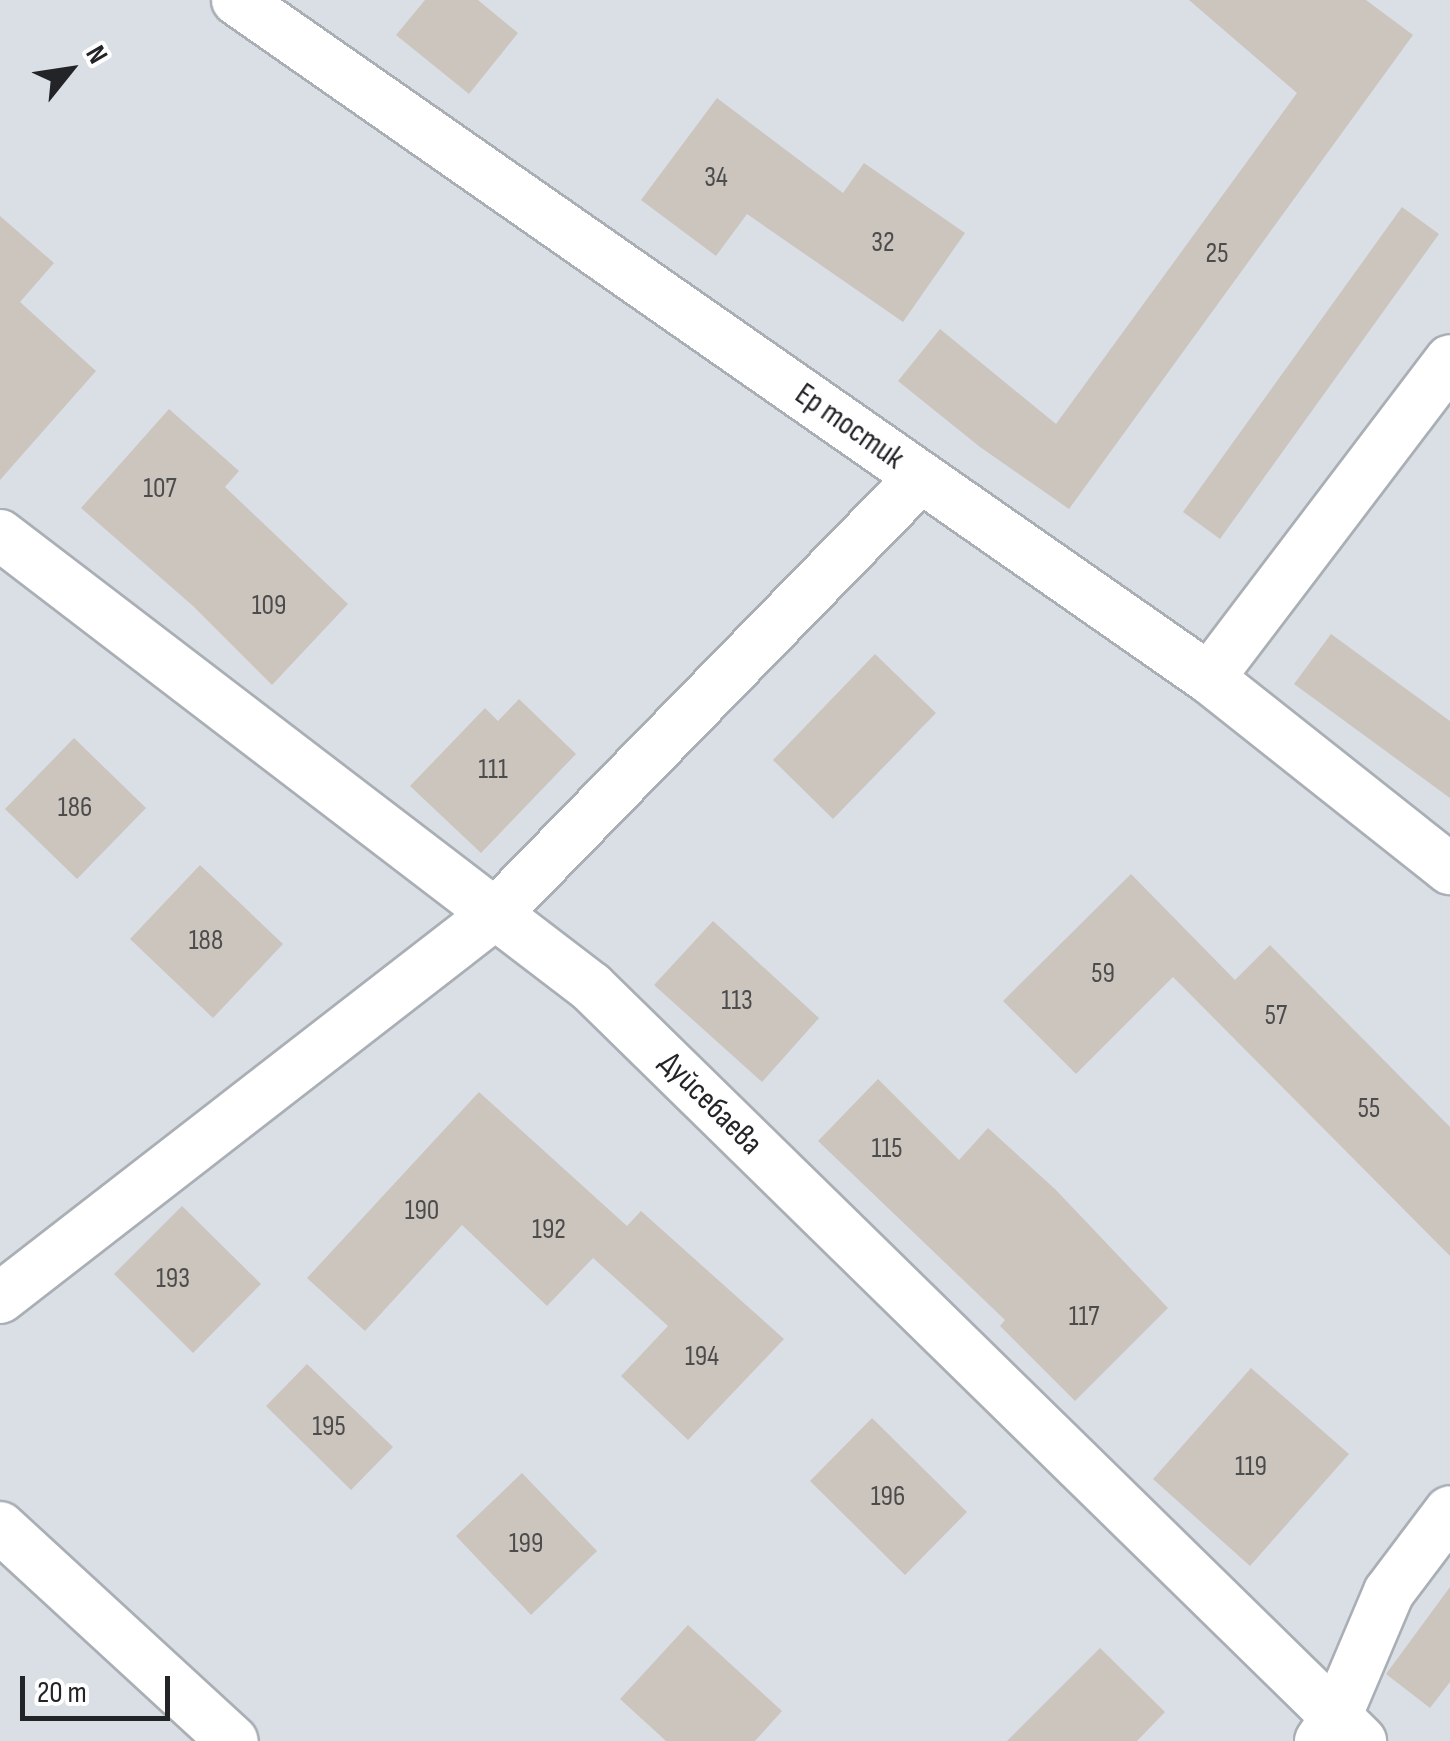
<!DOCTYPE html>
<html>
<head>
<meta charset="utf-8">
<style>
  body { margin:0 }
  #map { position:relative; width:1450px; height:1741px; overflow:hidden; background:#dadfe6; font-family:"Sofia Sans Condensed",sans-serif }
  div>[style] { position:absolute }
  .building>* { inset:0; background:#cbc5be }
  .roads { filter:drop-shadow(2px 0 #aaafb6) drop-shadow(-2px 0 #aaafb6) drop-shadow(0 2px #aaafb6) drop-shadow(0 -2px #aaafb6) }
  .street>* { height:50px; margin:-25px; padding:0 25px; transform-origin:25px; border-radius:25px; background:#fff }
  span { translate:-50% -50%; white-space:nowrap; text-align:center; line-height:1.15; -webkit-text-stroke:9px #fff; paint-order:stroke }
  .number-label { font-size:28px; color:#4c4c4d }
  .number-label span { -webkit-text-stroke-width:0 }
  .street-label { font-size:32px; color:#222427 }
  .north { position:absolute; left:20px; top:20px; width:100px; height:100px; -webkit-text-stroke:8px #fff; paint-order:stroke; rotate:60deg; font-size:28px; font-weight:700; line-height:40px; text-align:center; color:#222427 }
  .north::after { content:''; display:block; margin:auto; width:35px; height:45px; background:#222427; clip-path:polygon(50% 0,100% 100%,50% 72%,0 100%) }
  .scale { position:absolute; left:20px; top:1676px; width:150px; height:45px; box-sizing:border-box; border:5px solid #222427; border-top:0; padding-left:12px; font-size:30px; line-height:35px; white-space:nowrap; color:#222427; -webkit-text-stroke:8px #fff; paint-order:stroke }
</style>
</head>
<body>
<div id="map">
  <div class="building">
    <i style="clip-path:polygon(425px 0,478px 0,518px 33px,469px 94px,396px 35px)"></i>
    <i style="clip-path:polygon(1189px 0,1366px 0,1413px 35px,1069px 509px,980px 447px,898px 381px,940px 329px,1056px 424px,1297px 93px)"></i>
    <i style="clip-path:polygon(717px 98px,843px 193px,864px 163px,965px 233px,903px 322px,747px 214px,716px 256px,641px 200px)"></i>
    <i style="clip-path:polygon(1402px 207px,1439px 234px,1220px 539px,1183px 512px)"></i>
    <i style="clip-path:polygon(0 216px,54px 263px,20px 302px,96px 371px,0 480px)"></i>
    <i style="clip-path:polygon(169px 409px,239px 471px,225px 487px,348px 604px,272px 685px,193px 606px,81px 508px)"></i>
    <i style="clip-path:polygon(1331px 634px,1450px 721px,1450px 798px,1294px 684px)"></i>
    <i style="clip-path:polygon(875px 654px,936px 713px,833px 819px,773px 760px)"></i>
    <i style="clip-path:polygon(519px 699px,576px 754px,481px 853px,410px 786px,485px 708px,498px 721px)"></i>
    <i style="clip-path:polygon(74px 738px,146px 808px,77px 879px,5px 809px)"></i>
    <i style="clip-path:polygon(200px 865px,283px 944px,213px 1018px,130px 939px)"></i>
    <i style="clip-path:polygon(1131px 874px,1235px 980px,1270px 945px,1450px 1127px,1450px 1256px,1173px 977px,1076px 1074px,1003px 1001px)"></i>
    <i style="clip-path:polygon(713px 921px,819px 1018px,762px 1082px,654px 985px)"></i>
    <i style="clip-path:polygon(878px 1079px,959px 1160px,988px 1128px,1056px 1190px,1168px 1308px,1075px 1401px,1000px 1326px,1005px 1320px,818px 1141px)"></i>
    <i style="clip-path:polygon(479px 1092px,627px 1226px,641px 1211px,784px 1339px,688px 1440px,621px 1376px,668px 1326px,593px 1258px,547px 1306px,462px 1225px,365px 1331px,307px 1278px)"></i>
    <i style="clip-path:polygon(182px 1206px,261px 1284px,193px 1353px,114px 1274px)"></i>
    <i style="clip-path:polygon(307px 1364px,393px 1447px,351px 1490px,266px 1406px)"></i>
    <i style="clip-path:polygon(1251px 1368px,1349px 1454px,1250px 1566px,1153px 1479px)"></i>
    <i style="clip-path:polygon(872px 1418px,967px 1512px,905px 1575px,810px 1481px)"></i>
    <i style="clip-path:polygon(522px 1473px,597px 1551px,531px 1615px,456px 1536px)"></i>
    <i style="clip-path:polygon(1450px 1587px,1450px 1682px,1430px 1708px,1386px 1674px)"></i>
    <i style="clip-path:polygon(688px 1625px,782px 1711px,755px 1741px,666px 1741px,620px 1699px)"></i>
    <i style="clip-path:polygon(1100px 1648px,1165px 1712px,1137px 1741px,1007px 1741px)"></i>
  </div>
  <div class="roads">
    <div class="street">
      <i style="left:237px;top:0;width:1185px;rotate:34.9deg"></i>
      <i style="left:1209px;top:678px;width:308px;rotate:38.4deg"></i>
      <i style="left:0;top:535px;width:744px;rotate:37.41deg"></i>
      <i style="left:591px;top:987px;width:1078px;rotate:44.4deg"></i>
      <i style="left:1209px;top:678px;width:399px;rotate:-52.8deg"></i>
      <i style="left:0;top:1298px;width:626px;rotate:-37.8deg"></i>
      <i style="left:495px;top:914px;width:610px;rotate:-45.73deg"></i>
      <i style="left:0;top:1527px;width:316px;rotate:42.6deg"></i>
      <i style="left:1320px;top:1741px;width:27px;rotate:-56deg"></i>
      <i style="left:1335px;top:1719px;width:138px;rotate:-67deg"></i>
      <i style="left:1389px;top:1592px;width:101px;rotate:-53deg"></i>
    </div>
  </div>
  <div class="number-label">
    <span style="left:716px;top:178px">34</span>
    <span style="left:883px;top:243px">32</span>
    <span style="left:1217px;top:254px">25</span>
    <span style="left:160px;top:489px">107</span>
    <span style="left:269px;top:606px">109</span>
    <span style="left:493px;top:770px">111</span>
    <span style="left:75px;top:808px">186</span>
    <span style="left:206px;top:941px">188</span>
    <span style="left:1103px;top:974px">59</span>
    <span style="left:737px;top:1001px">113</span>
    <span style="left:1276px;top:1016px">57</span>
    <span style="left:1369px;top:1109px">55</span>
    <span style="left:887px;top:1149px">115</span>
    <span style="left:422px;top:1211px">190</span>
    <span style="left:549px;top:1230px">192</span>
    <span style="left:173px;top:1279px">193</span>
    <span style="left:1084px;top:1317px">117</span>
    <span style="left:702px;top:1357px">194</span>
    <span style="left:329px;top:1427px">195</span>
    <span style="left:1251px;top:1467px">119</span>
    <span style="left:888px;top:1497px">196</span>
    <span style="left:526px;top:1544px">199</span>
  </div>
  <div class="street-label">
    <span style="left:849px;top:427px;rotate:35deg">Ер тостик</span>
    <span style="left:710px;top:1104px;rotate:45deg">Дуйсебаева</span>
  </div>
  <div class="north">N</div>
  <div class="scale">20 m</div>
</div>
</body>
</html>
